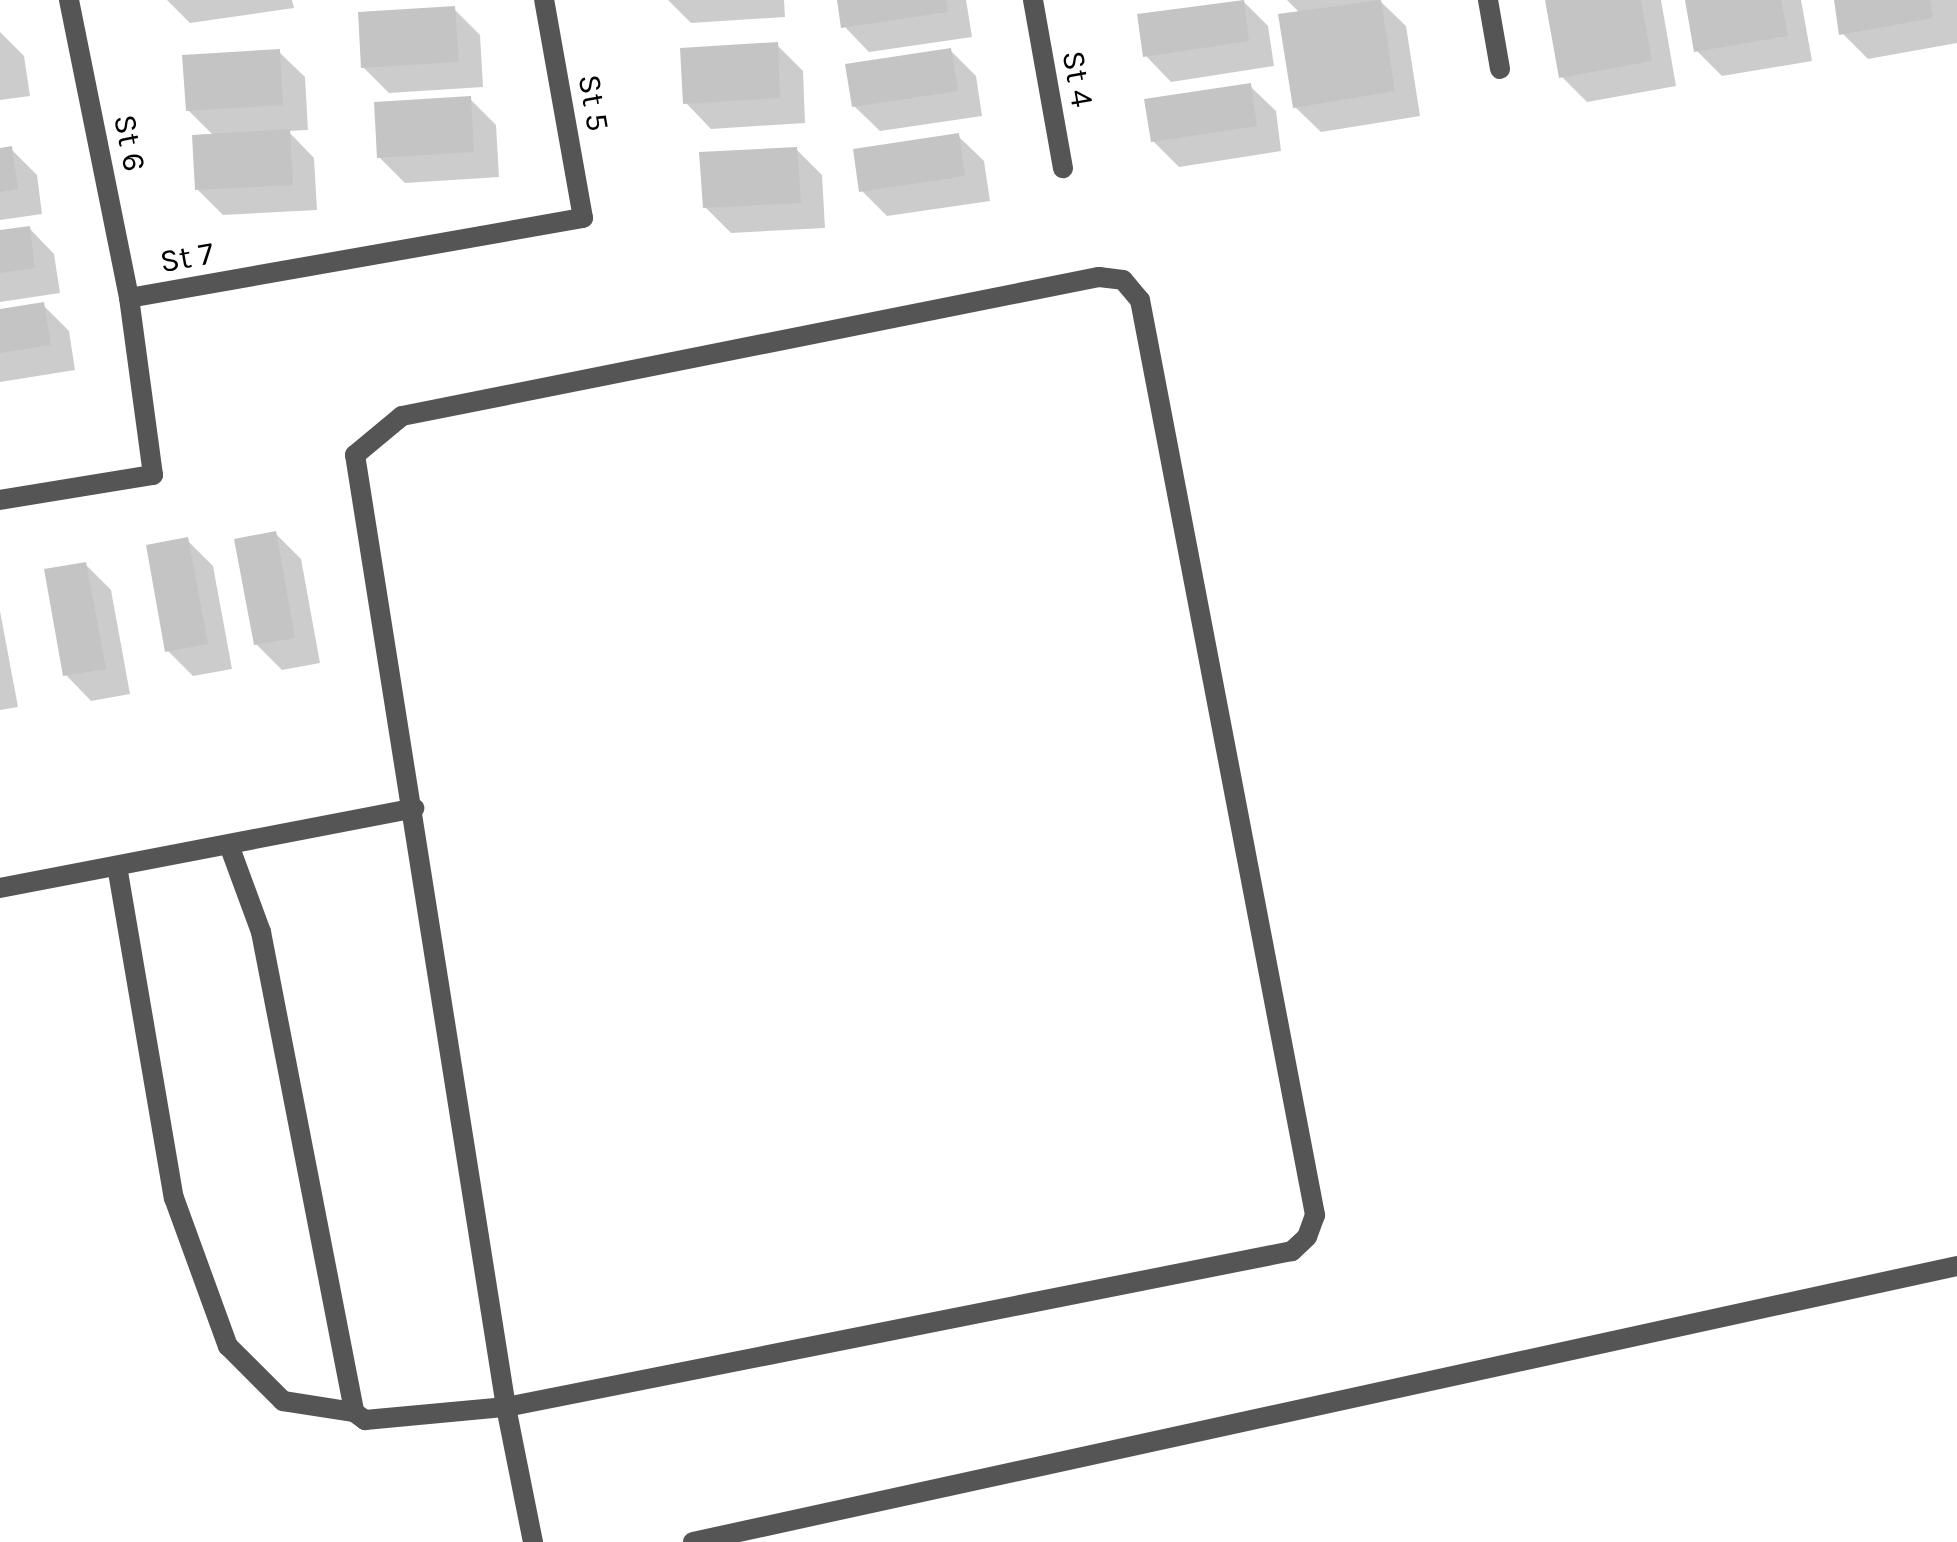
<!DOCTYPE html>
<html>
<head>
<meta charset="utf-8">
<style>
  body { margin:0 }
  #map { position:relative; width:1957px; height:1542px; overflow:hidden; background:#fff; font-family:Karla,sans-serif }
  div>[style] { position:absolute }
  .shadow>* { inset:0; background:#0003 }
  .building>* { inset:0; background:#c4c4c4 }
  .service>* { height:20px; margin:-10px; padding:0 10px; transform-origin:10px; border-radius:10px; background:#555 }
  .minor>* { height:20px; margin:-10px; padding:0 10px; transform-origin:10px; border-radius:10px; background:#555 }
  span { translate:-50% -50%; white-space:nowrap; text-align:center; line-height:1.15; -webkit-text-stroke:8px #fff; paint-order:stroke }
  .street-label { font-size:32px; color:#000 }
</style>
</head>
<body>
<div id="map">
  <div class="shadow">
    <i style="clip-path:polygon(167px 0,292px 0,294px 8px,190px 23px)"></i>
    <i style="clip-path:polygon(668px 0,784px 0,785px 17px,691px 23px)"></i>
    <i style="clip-path:polygon(840px 0,966px 0,972px 37px,869px 52px,844px 26px)"></i>
    <i style="clip-path:polygon(1287px 0,1379px 0,1406px 26px,1420px 116px,1321px 132px,1295px 107px,1300px 13px)"></i>
    <i style="clip-path:polygon(1548px 0,1661px 0,1676px 86px,1587px 102px,1561px 76px)"></i>
    <i style="clip-path:polygon(1688px 0,1801px 0,1812px 61px,1722px 76px,1697px 51px)"></i>
    <i style="clip-path:polygon(1836px 0,1957px 0,1957px 43px,1868px 59px,1842px 33px)"></i>
    <i style="clip-path:polygon(1243px 1px,1268px 26px,1274px 66px,1171px 82px,1146px 56px)"></i>
    <i style="clip-path:polygon(454px 9px,480px 35px,483px 87px,389px 93px,363px 67px)"></i>
    <i style="clip-path:polygon(0 32px,24px 56px,30px 96px,0 100px)"></i>
    <i style="clip-path:polygon(777px 45px,803px 71px,805px 123px,711px 129px,686px 103px)"></i>
    <i style="clip-path:polygon(950px 50px,976px 76px,982px 116px,880px 131px,854px 106px)"></i>
    <i style="clip-path:polygon(279px 52px,305px 77px,308px 130px,288px 131px,314px 158px,317px 210px,223px 215px,197px 189px,214px 136px,188px 110px)"></i>
    <i style="clip-path:polygon(1250px 86px,1276px 111px,1281px 151px,1179px 167px,1153px 141px)"></i>
    <i style="clip-path:polygon(470px 99px,496px 125px,499px 177px,405px 183px,379px 157px)"></i>
    <i style="clip-path:polygon(958px 136px,984px 161px,990px 201px,887px 216px,862px 191px)"></i>
    <i style="clip-path:polygon(11px 149px,37px 175px,42px 214px,0 220px,0 150px)"></i>
    <i style="clip-path:polygon(796px 149px,822px 175px,825px 228px,731px 233px,705px 207px)"></i>
    <i style="clip-path:polygon(29px 228px,54px 254px,60px 293px,0 302px,0 233px)"></i>
    <i style="clip-path:polygon(43px 305px,69px 331px,75px 370px,0 382px,0 312px)"></i>
    <i style="clip-path:polygon(276px 534px,301px 559px,320px 663px,282px 670px,256px 644px)"></i>
    <i style="clip-path:polygon(187px 540px,213px 566px,232px 669px,193px 676px,168px 651px)"></i>
    <i style="clip-path:polygon(85px 564px,111px 590px,130px 694px,91px 701px,66px 675px)"></i>
    <i style="clip-path:polygon(0 611px,18px 707px,0 710px)"></i>
  </div>
  <div class="building">
    <i style="clip-path:polygon(837px 0,946px 0,948px 12px,841px 28px)"></i>
    <i style="clip-path:polygon(1244px 0,1249px 41px,1143px 57px,1137px 14px)"></i>
    <i style="clip-path:polygon(1381px 0,1395px 91px,1293px 108px,1278px 14px)"></i>
    <i style="clip-path:polygon(1545px 0,1641px 0,1652px 61px,1559px 78px)"></i>
    <i style="clip-path:polygon(1685px 0,1781px 0,1788px 36px,1694px 52px)"></i>
    <i style="clip-path:polygon(1834px 0,1930px 0,1933px 18px,1839px 35px)"></i>
    <i style="clip-path:polygon(455px 6px,459px 62px,361px 68px,358px 12px)"></i>
    <i style="clip-path:polygon(778px 42px,780px 98px,683px 104px,680px 48px)"></i>
    <i style="clip-path:polygon(951px 48px,958px 91px,852px 107px,845px 64px)"></i>
    <i style="clip-path:polygon(280px 49px,283px 105px,186px 111px,182px 55px)"></i>
    <i style="clip-path:polygon(1251px 83px,1257px 126px,1151px 142px,1144px 99px)"></i>
    <i style="clip-path:polygon(471px 96px,474px 152px,377px 158px,374px 102px)"></i>
    <i style="clip-path:polygon(290px 129px,293px 185px,195px 190px,192px 135px)"></i>
    <i style="clip-path:polygon(959px 133px,965px 176px,859px 192px,853px 149px)"></i>
    <i style="clip-path:polygon(12px 146px,18px 189px,0 192px,0 148px)"></i>
    <i style="clip-path:polygon(797px 147px,801px 203px,703px 208px,699px 152px)"></i>
    <i style="clip-path:polygon(30px 226px,35px 268px,0 273px,0 230px)"></i>
    <i style="clip-path:polygon(44px 302px,51px 345px,0 353px,0 309px)"></i>
    <i style="clip-path:polygon(276px 531px,295px 638px,254px 645px,234px 539px)"></i>
    <i style="clip-path:polygon(188px 537px,208px 644px,165px 652px,146px 545px)"></i>
    <i style="clip-path:polygon(86px 562px,106px 669px,63px 676px,44px 569px)"></i>
  </div>
  <div class="service">
    <i style="left:1099px;top:277px;width:24px;rotate:7deg"></i>
    <i style="left:1123px;top:280px;width:26px;rotate:50deg"></i>
    <i style="left:1140px;top:300px;width:932px;rotate:79.17deg"></i>
    <i style="left:1315px;top:1215px;width:23px;rotate:110deg"></i>
    <i style="left:1307px;top:1237px;width:21px;rotate:137deg"></i>
    <i style="left:1292px;top:1251px;width:801px;rotate:168.77deg"></i>
    <i style="left:506px;top:1407px;width:964px;rotate:-99.01deg"></i>
    <i style="left:355px;top:455px;width:61px;rotate:-39.7deg"></i>
    <i style="left:402px;top:416px;width:711px;rotate:-11.28deg"></i>
    <i style="left:229px;top:845px;width:93px;rotate:69.8deg"></i>
    <i style="left:261px;top:932px;width:489px;rotate:79deg"></i>
    <i style="left:354px;top:1412px;width:14px;rotate:36deg"></i>
    <i style="left:365px;top:1420px;width:142px;rotate:-5.3deg"></i>
    <i style="left:506px;top:1407px;width:138px;rotate:78.7deg"></i>
    <i style="left:117px;top:866px;width:337px;rotate:80.3deg"></i>
    <i style="left:174px;top:1198px;width:158px;rotate:70deg"></i>
    <i style="left:228px;top:1346px;width:78px;rotate:45deg"></i>
    <i style="left:283px;top:1401px;width:72px;rotate:8.8deg"></i>
    <i style="left:0;top:888px;width:422px;rotate:-10.9deg"></i>
  </div>
  <div class="minor">
    <i style="left:69px;top:0;width:304px;rotate:78.6deg"></i>
    <i style="left:1033px;top:0;width:171px;rotate:79.9deg"></i>
    <i style="left:1488px;top:0;width:70px;rotate:80.1deg"></i>
    <i style="left:0;top:500px;width:155px;rotate:-9.3deg"></i>
    <i style="left:153px;top:475px;width:179px;rotate:-97.7deg"></i>
    <i style="left:129px;top:298px;width:461px;rotate:-10deg"></i>
    <i style="left:583px;top:218px;width:221px;rotate:-100.1deg"></i>
    <i style="left:693px;top:1542px;width:1294px;rotate:-12.32deg"></i>
  </div>
  <div class="street-label">
    <span style="left:1077px;top:79px;rotate:80deg">St 4</span>
    <span style="left:593px;top:103px;rotate:80deg">St 5</span>
    <span style="left:129px;top:143px;rotate:79deg">St 6</span>
    <span style="left:187px;top:258px;rotate:-10deg">St 7</span>
  </div>
</div>
</body>
</html>
